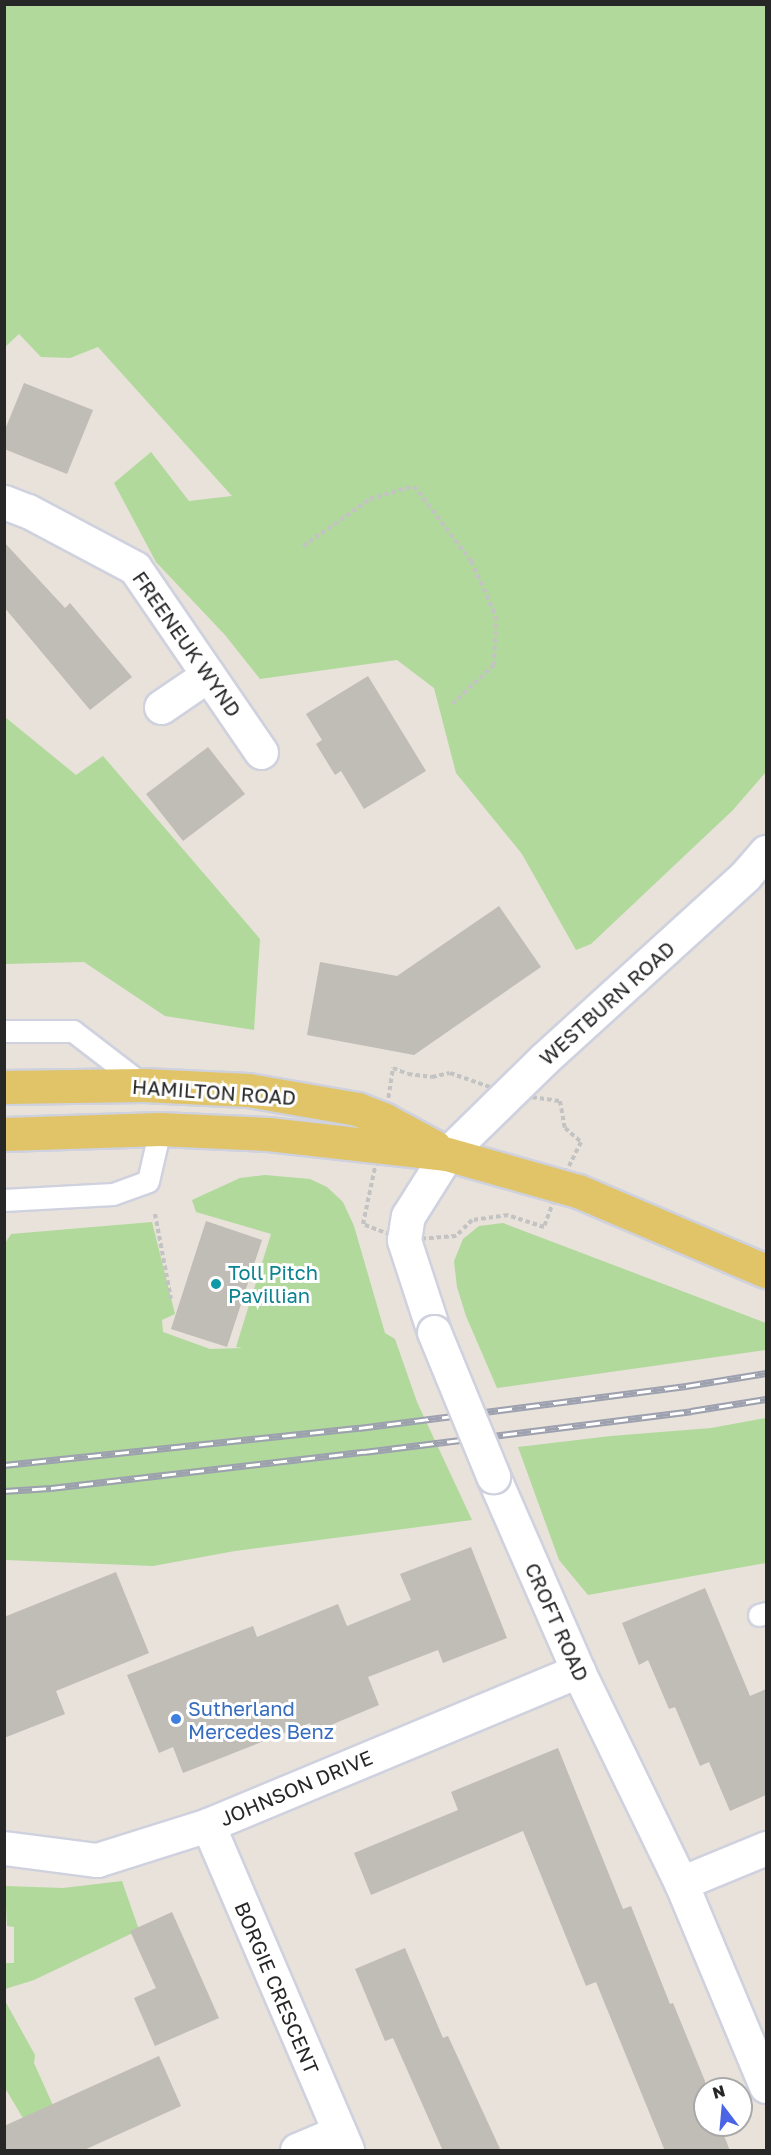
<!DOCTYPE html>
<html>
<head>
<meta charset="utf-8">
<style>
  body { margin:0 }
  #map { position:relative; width:771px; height:2155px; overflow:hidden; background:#e8e2da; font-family:"Golos Text",sans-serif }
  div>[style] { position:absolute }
  .green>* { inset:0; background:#b0d99b }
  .building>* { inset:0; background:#c0bcb6 }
  .path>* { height:4px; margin-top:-2px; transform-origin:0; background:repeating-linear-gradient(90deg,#c3c3c3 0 4.5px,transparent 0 7.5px) }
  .roads { filter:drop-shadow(2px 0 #cfd2de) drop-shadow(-2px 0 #cfd2de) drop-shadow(0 2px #cfd2de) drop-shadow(0 -2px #cfd2de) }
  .service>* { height:21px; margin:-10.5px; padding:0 10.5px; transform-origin:10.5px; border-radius:10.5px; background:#fff }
  .minor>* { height:33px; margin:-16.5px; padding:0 16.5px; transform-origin:16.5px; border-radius:16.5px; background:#fff }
  .tertiary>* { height:33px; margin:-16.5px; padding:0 16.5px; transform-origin:16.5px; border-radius:16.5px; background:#fff }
  .primary>* { height:33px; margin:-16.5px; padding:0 16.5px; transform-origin:16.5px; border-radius:16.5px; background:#e0c467 }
  .rail>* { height:7px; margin-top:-3.5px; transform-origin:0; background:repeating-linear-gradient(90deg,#fff 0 14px,#9da0af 0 28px); box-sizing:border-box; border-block:2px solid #9da0af }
  .bridges { filter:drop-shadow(2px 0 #cfd2de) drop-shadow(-2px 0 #cfd2de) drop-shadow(0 2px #cfd2de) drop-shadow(0 -2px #cfd2de) }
  .minor-bridge>* { height:33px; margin:-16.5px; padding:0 16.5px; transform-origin:16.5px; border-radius:16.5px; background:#fff }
  .dots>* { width:16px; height:16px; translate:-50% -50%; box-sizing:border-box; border:3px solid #fff; border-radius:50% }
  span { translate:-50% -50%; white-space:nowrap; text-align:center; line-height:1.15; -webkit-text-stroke:6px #fff; paint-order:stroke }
  .street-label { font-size:20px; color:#272727 }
  .culture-label { font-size:20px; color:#0d838f }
  .left { translate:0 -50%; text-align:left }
  .shop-label { font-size:20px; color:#366cbe }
  .frame { position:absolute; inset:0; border:6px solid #272727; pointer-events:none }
  .north { position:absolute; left:693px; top:2077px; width:60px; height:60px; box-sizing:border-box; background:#fff; border:2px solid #a9a9a9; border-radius:50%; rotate:344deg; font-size:16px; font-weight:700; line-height:24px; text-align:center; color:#272727 }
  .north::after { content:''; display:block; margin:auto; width:21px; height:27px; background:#4a66e5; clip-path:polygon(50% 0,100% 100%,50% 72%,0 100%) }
</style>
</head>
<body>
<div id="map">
  <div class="green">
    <i style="clip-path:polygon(5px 4px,766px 5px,766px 772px,733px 810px,591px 944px,576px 950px,522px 854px,456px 773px,434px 688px,397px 660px,260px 679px,225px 635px,156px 562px,114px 483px,151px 452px,189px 501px,232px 496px,98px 347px,70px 358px,41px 357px,19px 334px,5px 347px)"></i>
    <i style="clip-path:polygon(5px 717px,76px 775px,103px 756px,260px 939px,254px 1030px,165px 1016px,84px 962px,5px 964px)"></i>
    <i style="clip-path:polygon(265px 1175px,310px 1179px,327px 1187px,343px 1202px,354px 1226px,385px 1333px,395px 1339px,417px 1402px,472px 1520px,235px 1551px,153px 1566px,5px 1560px,4px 1245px,11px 1234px,152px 1222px,175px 1314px,162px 1320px,163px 1332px,210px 1349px,243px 1348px,236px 1347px,271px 1234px,196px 1212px,192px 1200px,240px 1178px)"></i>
    <i style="clip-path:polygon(503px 1223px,766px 1323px,766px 1350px,497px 1388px,466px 1316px,457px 1287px,454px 1261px,463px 1239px,479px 1226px)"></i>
    <i style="clip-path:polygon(766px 1418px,766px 1563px,588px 1595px,559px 1560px,518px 1447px,611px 1436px,711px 1428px)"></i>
    <i style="clip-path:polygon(122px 1881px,139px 1930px,34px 1980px,5px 1989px,5px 1963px,14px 1963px,14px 1927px,7px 1926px,5px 1886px,63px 1888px)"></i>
    <i style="clip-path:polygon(4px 1999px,35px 2055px,34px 2063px,73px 2150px,30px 2130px,5px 2088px)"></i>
  </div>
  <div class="building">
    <i style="clip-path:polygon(24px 383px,93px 410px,67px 474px,4px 449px,4px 432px)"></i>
    <i style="clip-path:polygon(4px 542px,65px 608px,70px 603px,132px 677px,90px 710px,4px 607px)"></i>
    <i style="clip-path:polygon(368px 676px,426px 771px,364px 809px,341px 771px,335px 775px,316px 744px,322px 740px,306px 714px)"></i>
    <i style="clip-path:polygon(208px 747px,245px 794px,183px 841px,146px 794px)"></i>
    <i style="clip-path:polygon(499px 906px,541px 967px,414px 1055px,307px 1035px,320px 962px,397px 976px)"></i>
    <i style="clip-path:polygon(206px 1221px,262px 1240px,227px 1347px,171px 1329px)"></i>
    <i style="clip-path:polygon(471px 1547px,507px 1638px,443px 1663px,438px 1650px,368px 1677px,379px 1705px,314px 1732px,310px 1723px,183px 1773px,173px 1747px,159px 1753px,127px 1675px,253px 1626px,257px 1637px,338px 1604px,347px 1626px,411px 1600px,400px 1574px)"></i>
    <i style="clip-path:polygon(116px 1572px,149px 1653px,56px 1691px,65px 1714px,4px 1738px,4px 1617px)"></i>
    <i style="clip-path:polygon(705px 1588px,750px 1696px,766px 1689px,766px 1795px,730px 1811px,709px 1762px,700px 1766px,675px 1707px,669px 1709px,648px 1660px,639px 1665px,622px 1623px)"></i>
    <i style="clip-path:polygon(558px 1748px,623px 1909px,631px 1906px,670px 2004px,673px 2003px,705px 2081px,705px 2125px,720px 2125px,730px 2151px,665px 2151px,596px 1982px,586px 1986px,523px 1831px,371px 1895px,354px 1853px,458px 1810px,451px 1792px)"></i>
    <i style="clip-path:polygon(172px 1912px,219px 2018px,155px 2046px,134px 1998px,156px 1988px,130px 1931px)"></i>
    <i style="clip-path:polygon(405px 1948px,443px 2038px,448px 2036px,501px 2151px,443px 2151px,393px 2038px,385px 2041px,355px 1969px)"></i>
    <i style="clip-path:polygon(159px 2056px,181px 2106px,82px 2151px,4px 2151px,4px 2126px)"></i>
  </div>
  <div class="path">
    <i style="left:303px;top:546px;width:82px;rotate:-35deg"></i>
    <i style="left:370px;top:499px;width:46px;rotate:-16.5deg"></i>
    <i style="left:414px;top:486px;width:94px;rotate:52.8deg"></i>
    <i style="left:471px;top:561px;width:60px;rotate:65.6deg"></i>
    <i style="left:496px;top:616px;width:49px;rotate:92.3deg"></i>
    <i style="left:494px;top:665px;width:57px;rotate:137.1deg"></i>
    <i style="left:393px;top:1068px;width:16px;rotate:22deg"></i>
    <i style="left:408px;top:1074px;width:24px;rotate:7deg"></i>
    <i style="left:432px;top:1077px;width:18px;rotate:-13deg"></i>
    <i style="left:450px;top:1073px;width:64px;rotate:19.3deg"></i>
    <i style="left:510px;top:1094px;width:50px;rotate:8deg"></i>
    <i style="left:560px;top:1101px;width:27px;rotate:80deg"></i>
    <i style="left:565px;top:1128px;width:21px;rotate:41deg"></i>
    <i style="left:581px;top:1142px;width:49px;rotate:116.6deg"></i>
    <i style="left:559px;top:1186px;width:44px;rotate:110.1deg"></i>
    <i style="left:544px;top:1227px;width:38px;rotate:-162deg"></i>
    <i style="left:508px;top:1215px;width:36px;rotate:172deg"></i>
    <i style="left:472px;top:1220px;width:23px;rotate:135deg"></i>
    <i style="left:456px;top:1236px;width:52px;rotate:175.6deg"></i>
    <i style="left:404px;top:1240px;width:44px;rotate:-158.7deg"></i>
    <i style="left:363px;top:1224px;width:106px;rotate:-78.1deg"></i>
    <i style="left:385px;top:1120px;width:53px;rotate:-81.3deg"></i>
    <i style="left:155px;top:1214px;width:86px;rotate:79.3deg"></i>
  </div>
  <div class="roads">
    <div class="service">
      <i style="left:4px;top:1031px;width:69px"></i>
      <i style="left:73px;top:1031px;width:88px;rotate:37.6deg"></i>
      <i style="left:4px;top:1200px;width:109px;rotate:-3.2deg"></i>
      <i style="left:113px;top:1194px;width:37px;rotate:-20deg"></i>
      <i style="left:148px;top:1181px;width:53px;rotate:-77deg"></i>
      <i style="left:759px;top:1615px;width:7px;rotate:-16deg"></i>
    </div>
    <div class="minor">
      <i style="left:4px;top:502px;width:26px;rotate:21deg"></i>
      <i style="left:28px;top:511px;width:121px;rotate:28deg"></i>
      <i style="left:135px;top:568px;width:223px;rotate:55.6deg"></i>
      <i style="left:161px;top:707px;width:57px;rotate:-34.2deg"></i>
      <i style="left:434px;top:1332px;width:97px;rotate:-108.1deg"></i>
      <i style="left:404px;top:1240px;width:24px;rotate:-81deg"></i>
      <i style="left:408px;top:1216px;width:73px;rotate:-57.8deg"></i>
      <i style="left:493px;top:1476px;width:213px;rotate:66.4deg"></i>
      <i style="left:578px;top:1671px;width:236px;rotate:64.1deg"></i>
      <i style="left:681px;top:1883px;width:220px;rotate:67.3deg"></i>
      <i style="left:208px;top:1825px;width:353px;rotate:66.8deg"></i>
      <i style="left:4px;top:1848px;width:94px;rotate:7.4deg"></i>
      <i style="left:97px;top:1860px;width:116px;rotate:-17.5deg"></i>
      <i style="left:208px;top:1825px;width:401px;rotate:-22.6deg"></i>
      <i style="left:681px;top:1883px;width:92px;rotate:-22.4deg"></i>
      <i style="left:297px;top:2150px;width:46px;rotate:-23.2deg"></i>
    </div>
    <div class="tertiary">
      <i style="left:447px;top:1154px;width:136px;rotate:-44.4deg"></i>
      <i style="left:544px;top:1059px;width:272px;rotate:-42.3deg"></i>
      <i style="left:745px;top:876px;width:32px;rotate:-49deg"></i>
    </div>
    <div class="primary">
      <i style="left:4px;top:1087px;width:139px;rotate:-0.8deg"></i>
      <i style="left:143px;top:1085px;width:105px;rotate:2.7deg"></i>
      <i style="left:248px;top:1090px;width:111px;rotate:9.9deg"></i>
      <i style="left:357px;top:1109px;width:30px;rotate:21deg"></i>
      <i style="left:385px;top:1120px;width:57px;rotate:28.4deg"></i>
      <i style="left:4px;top:1134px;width:156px;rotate:-1.8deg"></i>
      <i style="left:160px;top:1129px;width:108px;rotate:2.7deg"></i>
      <i style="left:268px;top:1134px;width:180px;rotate:6.4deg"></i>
      <i style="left:447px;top:1154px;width:136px;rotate:15.8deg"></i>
      <i style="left:578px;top:1191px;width:204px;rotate:23.1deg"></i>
    </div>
  </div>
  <div class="rail">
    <i style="left:4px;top:1465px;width:357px;rotate:-6deg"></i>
    <i style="left:359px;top:1428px;width:330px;rotate:-7.3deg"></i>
    <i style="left:686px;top:1386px;width:81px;rotate:-9.2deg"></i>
    <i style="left:4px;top:1491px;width:47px;rotate:-3.7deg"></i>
    <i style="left:51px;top:1488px;width:315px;rotate:-6.6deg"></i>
    <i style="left:364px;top:1452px;width:330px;rotate:-7.1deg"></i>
    <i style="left:691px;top:1411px;width:76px;rotate:-9.1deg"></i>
  </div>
  <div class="bridges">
    <div class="minor-bridge">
      <i style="left:434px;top:1332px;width:156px;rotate:67.7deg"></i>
    </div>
  </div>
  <div class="dots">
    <i style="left:216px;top:1284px;background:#0f9aa8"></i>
    <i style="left:176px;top:1719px;background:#3f7fe0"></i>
  </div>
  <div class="street-label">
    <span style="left:187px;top:644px;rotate:55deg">FREENEUK WYND</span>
    <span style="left:607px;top:1003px;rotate:-42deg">WESTBURN ROAD</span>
    <span style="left:214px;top:1092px;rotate:4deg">HAMILTON ROAD</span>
    <span style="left:557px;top:1622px;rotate:66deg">CROFT ROAD</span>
    <span style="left:296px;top:1788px;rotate:-23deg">JOHNSON DRIVE</span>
    <span style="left:277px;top:1988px;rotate:67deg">BORGIE CRESCENT</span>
  </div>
  <div class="culture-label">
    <span class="left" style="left:228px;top:1284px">Toll Pitch<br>Pavillian</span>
  </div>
  <div class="shop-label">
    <span class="left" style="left:188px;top:1720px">Sutherland<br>Mercedes Benz</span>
  </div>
  <div class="frame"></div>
  <div class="north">N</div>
</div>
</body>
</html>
